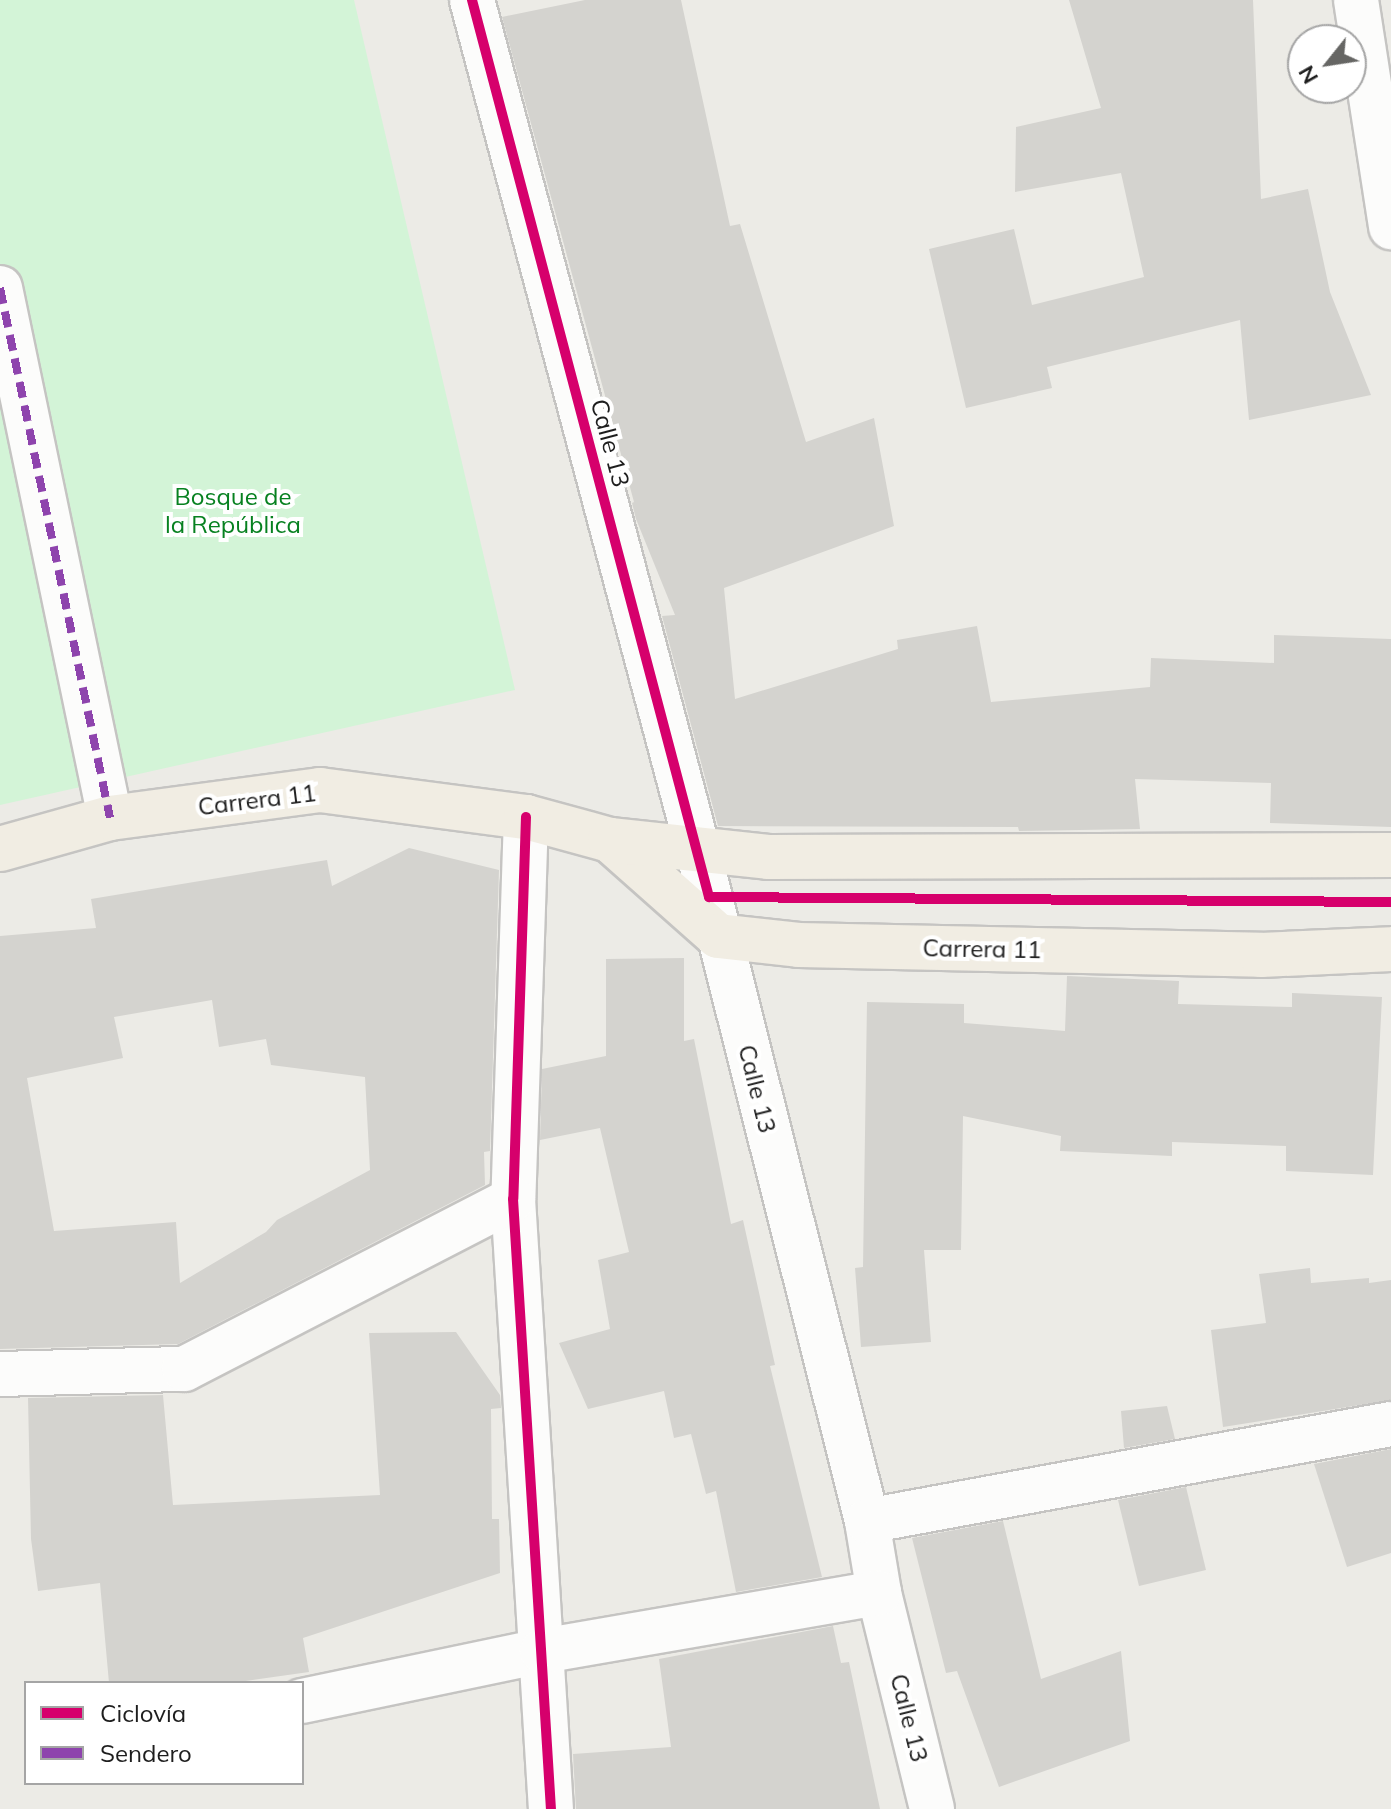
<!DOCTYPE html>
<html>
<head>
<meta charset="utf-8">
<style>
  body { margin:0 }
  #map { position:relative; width:1391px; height:1809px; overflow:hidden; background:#ecebe6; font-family:Mulish,sans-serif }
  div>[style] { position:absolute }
  .park>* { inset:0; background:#d3f4d7 }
  .building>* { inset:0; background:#d4d3cf }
  .roads { filter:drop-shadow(2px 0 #c5c4c2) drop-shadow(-2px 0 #c5c4c2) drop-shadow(0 2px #c5c4c2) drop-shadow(0 -2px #c5c4c2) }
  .minor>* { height:44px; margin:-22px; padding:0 22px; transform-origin:22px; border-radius:22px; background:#fcfcfb }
  .major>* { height:44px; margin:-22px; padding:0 22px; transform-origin:22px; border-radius:22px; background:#f1ede3 }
  .quiet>* { height:8px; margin-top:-4px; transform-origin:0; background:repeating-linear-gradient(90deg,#8e44ad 0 16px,transparent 0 24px) }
  .cycleway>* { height:10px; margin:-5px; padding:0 5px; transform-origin:5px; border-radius:5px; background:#d6006c }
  span { translate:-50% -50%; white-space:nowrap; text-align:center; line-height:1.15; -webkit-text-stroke:8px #fff; paint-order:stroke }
  .street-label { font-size:24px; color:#1e1e1e }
  .park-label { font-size:24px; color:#078120 }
  .legend { position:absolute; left:24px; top:1681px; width:280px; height:104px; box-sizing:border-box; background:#fff; border:2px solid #a5a5a5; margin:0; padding:10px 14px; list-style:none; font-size:24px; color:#1e1e1e }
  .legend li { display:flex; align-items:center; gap:16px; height:40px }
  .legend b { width:40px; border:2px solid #a5a5a5 }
  .north { position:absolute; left:1287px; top:24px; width:80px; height:80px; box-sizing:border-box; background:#fff; border:2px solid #a5a5a5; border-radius:50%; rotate:240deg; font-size:22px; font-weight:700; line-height:32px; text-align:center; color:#1e1e1e }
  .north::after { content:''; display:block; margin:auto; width:28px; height:36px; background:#666664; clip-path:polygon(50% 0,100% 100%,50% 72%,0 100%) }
</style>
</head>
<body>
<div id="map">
  <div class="park">
    <i style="clip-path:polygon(0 0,354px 0,515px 690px,0 805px)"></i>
  </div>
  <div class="building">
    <i style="clip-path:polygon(585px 0,681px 0,730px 226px,740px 224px,806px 442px,874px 418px,894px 526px,724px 588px,735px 699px,898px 649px,897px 640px,977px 626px,991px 702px,1150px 687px,1151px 658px,1274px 663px,1274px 635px,1391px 639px,1391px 827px,1270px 823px,1271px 783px,1135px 779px,1140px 829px,1019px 831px,1018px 827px,718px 826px,662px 616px,675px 615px,636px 519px,632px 503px,634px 502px,502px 17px)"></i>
    <i style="clip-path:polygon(1069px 0,1253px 0,1261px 199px,1308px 189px,1330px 292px,1371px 395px,1249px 420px,1240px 320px,1047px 367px,1052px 388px,966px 408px,929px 249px,1014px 229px,1032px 305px,1144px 277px,1121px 173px,1015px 192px,1016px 127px,1101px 108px)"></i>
    <i style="clip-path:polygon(evenodd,409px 848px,499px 870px,490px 1151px,484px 1152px,485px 1185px,178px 1344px,0 1349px,0 936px,96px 928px,91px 899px,327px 860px,332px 886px,409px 848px,212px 1000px,219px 1047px,266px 1039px,271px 1065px,365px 1077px,370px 1170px,277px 1220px,266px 1232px,180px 1283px,176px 1222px,54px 1231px,27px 1078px,123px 1058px,114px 1017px,212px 1000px)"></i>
    <i style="clip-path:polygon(684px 958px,684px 1041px,694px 1039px,731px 1224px,743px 1220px,775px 1365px,770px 1366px,822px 1577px,736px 1592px,716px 1491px,706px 1494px,691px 1434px,674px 1438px,664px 1391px,588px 1409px,559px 1343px,610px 1329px,598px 1260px,629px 1252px,600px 1128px,540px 1140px,542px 1069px,606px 1056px,606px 959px)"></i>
    <i style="clip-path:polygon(1067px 976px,1179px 981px,1178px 1004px,1292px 1007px,1292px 993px,1382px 997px,1373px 1175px,1286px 1171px,1286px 1146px,1172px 1142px,1172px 1156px,1060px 1151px,1061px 1136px,963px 1116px,961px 1250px,924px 1250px,931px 1342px,861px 1347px,855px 1268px,863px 1267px,867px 1002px,964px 1004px,964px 1023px,1065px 1031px)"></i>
    <i style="clip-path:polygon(1310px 1268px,1311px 1283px,1369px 1278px,1369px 1283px,1391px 1280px,1391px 1400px,1223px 1427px,1211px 1330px,1266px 1323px,1259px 1274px)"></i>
    <i style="clip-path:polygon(456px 1332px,500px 1395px,501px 1408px,491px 1409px,492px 1519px,499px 1519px,500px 1573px,303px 1638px,309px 1672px,232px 1683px,109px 1683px,100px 1583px,38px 1591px,31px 1539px,28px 1398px,163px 1395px,173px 1505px,380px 1495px,369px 1333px)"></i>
    <i style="clip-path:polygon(1167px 1406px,1175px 1439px,1124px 1448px,1121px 1411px)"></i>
    <i style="clip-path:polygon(1391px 1449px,1391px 1553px,1347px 1567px,1314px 1464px)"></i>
    <i style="clip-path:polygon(1186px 1487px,1206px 1570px,1139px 1586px,1118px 1500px)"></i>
    <i style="clip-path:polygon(1003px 1521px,1041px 1679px,1121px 1651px,1130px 1741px,999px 1787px,957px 1671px,946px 1673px,912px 1538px)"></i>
    <i style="clip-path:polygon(833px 1626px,841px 1663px,849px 1662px,880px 1809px,576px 1809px,573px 1754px,671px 1747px,659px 1659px)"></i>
  </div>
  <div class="roads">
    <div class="minor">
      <i style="left:472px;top:0;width:880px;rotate:75.11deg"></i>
      <i style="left:698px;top:850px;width:692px;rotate:75.86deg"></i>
      <i style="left:867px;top:1521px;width:73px;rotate:80.5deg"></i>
      <i style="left:879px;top:1593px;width:222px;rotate:76.2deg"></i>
      <i style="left:1356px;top:0;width:230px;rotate:81.2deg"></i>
      <i style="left:0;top:288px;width:541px;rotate:78.27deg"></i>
      <i style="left:526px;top:817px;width:382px;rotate:91.9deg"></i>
      <i style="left:513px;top:1199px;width:611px;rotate:86.44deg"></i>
      <i style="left:0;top:1374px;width:184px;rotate:-1.6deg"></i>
      <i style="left:184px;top:1369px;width:370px;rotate:-27.3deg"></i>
      <i style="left:867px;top:1521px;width:533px;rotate:-10.49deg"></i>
      <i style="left:302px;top:1701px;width:245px;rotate:-11.8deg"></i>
      <i style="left:542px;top:1651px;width:342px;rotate:-9.8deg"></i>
    </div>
    <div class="major">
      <i style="left:610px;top:840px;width:144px;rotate:41.6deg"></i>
      <i style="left:718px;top:936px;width:81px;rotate:6.3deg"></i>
      <i style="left:799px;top:945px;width:462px;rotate:1.2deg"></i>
      <i style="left:1261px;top:955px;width:130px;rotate:-2.6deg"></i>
      <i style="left:0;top:849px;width:114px;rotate:-15.7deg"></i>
      <i style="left:110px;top:818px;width:212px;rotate:-7.6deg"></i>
      <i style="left:320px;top:790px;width:208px;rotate:7.5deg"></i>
      <i style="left:526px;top:817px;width:87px;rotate:15.3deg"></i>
      <i style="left:610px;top:840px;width:159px;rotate:6.1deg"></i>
      <i style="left:768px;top:857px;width:623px;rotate:-0.18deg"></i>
    </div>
  </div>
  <div class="quiet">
    <i style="left:0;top:288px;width:541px;rotate:78.27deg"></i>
  </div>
  <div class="cycleway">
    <i style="left:472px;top:0;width:928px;rotate:75.2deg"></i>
    <i style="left:709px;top:897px;width:682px;rotate:0.42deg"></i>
    <i style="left:526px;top:817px;width:382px;rotate:91.9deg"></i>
    <i style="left:513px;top:1199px;width:611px;rotate:86.44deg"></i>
  </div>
  <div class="street-label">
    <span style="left:610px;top:443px;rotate:75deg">Calle 13</span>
    <span style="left:257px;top:800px;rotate:-7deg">Carrera 11</span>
    <span style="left:982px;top:949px;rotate:1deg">Carrera 11</span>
    <span style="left:757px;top:1089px;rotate:76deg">Calle 13</span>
    <span style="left:909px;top:1718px;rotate:76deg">Calle 13</span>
  </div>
  <div class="park-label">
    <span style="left:233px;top:511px">Bosque de<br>la República</span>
  </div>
  <ul class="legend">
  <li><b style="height:10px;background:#d6006c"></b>Ciclovía</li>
  <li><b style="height:10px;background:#8e44ad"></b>Sendero</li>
  </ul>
  <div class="north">N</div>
</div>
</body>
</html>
